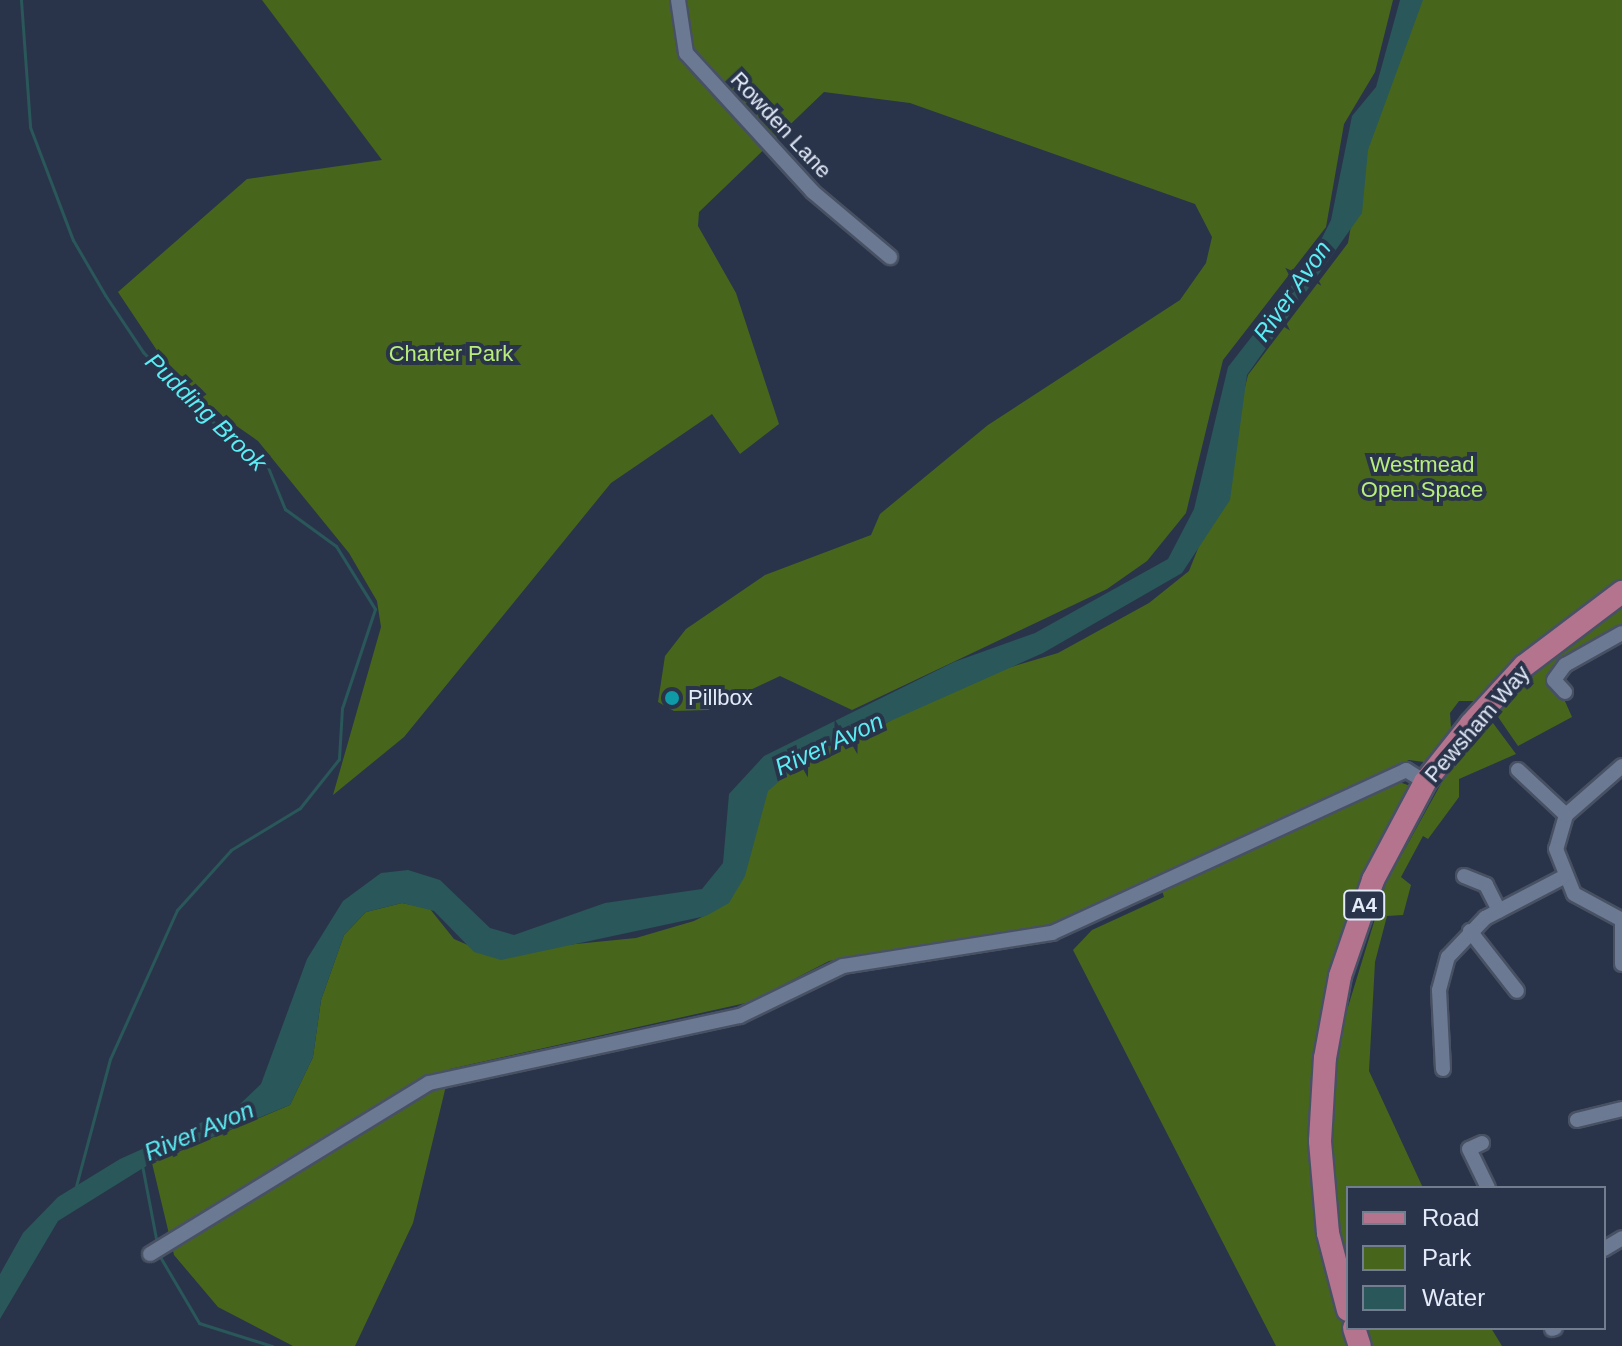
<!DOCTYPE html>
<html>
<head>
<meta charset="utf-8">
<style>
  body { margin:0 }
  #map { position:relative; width:1622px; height:1346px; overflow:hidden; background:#29344a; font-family:Helvetica,sans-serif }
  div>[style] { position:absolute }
  .green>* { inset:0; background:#47661c }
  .water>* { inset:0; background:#2a5759 }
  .stream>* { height:3px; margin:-1.5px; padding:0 1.5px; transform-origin:1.5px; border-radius:1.5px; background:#2a5759 }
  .roads { filter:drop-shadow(2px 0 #485164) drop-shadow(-2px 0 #485164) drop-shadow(0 2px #485164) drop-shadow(0 -2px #485164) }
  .street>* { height:14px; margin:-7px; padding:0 7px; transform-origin:7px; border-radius:7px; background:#6c7992 }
  .primary>* { height:22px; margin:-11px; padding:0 11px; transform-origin:11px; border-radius:11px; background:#b5748d }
  .dots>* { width:22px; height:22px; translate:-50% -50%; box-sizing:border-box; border:4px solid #29344a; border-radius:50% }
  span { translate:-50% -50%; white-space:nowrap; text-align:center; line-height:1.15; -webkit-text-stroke:8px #29344a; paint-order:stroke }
  .shield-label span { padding:2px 6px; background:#29344a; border:2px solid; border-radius:6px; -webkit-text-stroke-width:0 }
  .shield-label { font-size:20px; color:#e3ebf9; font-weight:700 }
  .street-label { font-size:22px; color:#e3ebf9 }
  .park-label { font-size:22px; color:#b8ed7c }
  .poi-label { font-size:22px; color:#e3ebf9 }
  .left { translate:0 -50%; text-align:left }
  .water-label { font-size:24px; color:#5cecf3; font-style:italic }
  .legend { position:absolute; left:1346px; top:1186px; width:260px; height:144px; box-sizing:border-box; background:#29344a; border:2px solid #737d90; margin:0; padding:10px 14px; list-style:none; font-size:24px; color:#e3ebf9 }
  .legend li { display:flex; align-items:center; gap:16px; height:40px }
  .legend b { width:40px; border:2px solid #737d90 }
</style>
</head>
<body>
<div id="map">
  <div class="green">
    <i style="clip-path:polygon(262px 0,1393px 0,1375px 72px,1344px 124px,1326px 227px,1223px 360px,1186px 513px,1147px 561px,1107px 589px,852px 710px,780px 676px,708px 710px,674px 711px,658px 702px,665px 656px,686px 629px,765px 575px,871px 535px,880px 514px,988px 425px,1180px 300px,1206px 263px,1212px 237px,1195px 204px,910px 103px,824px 92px,699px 212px,698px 226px,736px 293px,779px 424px,740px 454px,712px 414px,611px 483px,404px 737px,333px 795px,381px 627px,377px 601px,349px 553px,258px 441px,182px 388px,118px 292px,247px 179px,382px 160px)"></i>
    <i style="clip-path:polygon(1414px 0,1622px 0,1622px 579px,1533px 643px,1477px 701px,1459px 701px,1450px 713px,1451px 728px,1424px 762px,1409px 760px,1051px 929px,829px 961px,750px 1002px,450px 1069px,413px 1223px,355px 1346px,293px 1346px,218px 1307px,174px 1255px,152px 1163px,290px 1105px,313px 1057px,321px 1000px,344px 935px,366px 912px,402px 903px,430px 909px,454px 939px,486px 953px,636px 938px,694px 921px,710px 913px,767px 772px,803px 748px,875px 730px,947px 686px,1058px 653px,1149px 603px,1189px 571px,1217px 501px,1248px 375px,1348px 243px,1366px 138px)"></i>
    <i style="clip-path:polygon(1622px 601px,1622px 628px,1593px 640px,1552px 672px,1572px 717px,1518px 746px,1494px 711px,1529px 674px)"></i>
    <i style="clip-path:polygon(1490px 719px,1516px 754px,1459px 779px,1459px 797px,1428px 839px,1423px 836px,1401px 877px,1411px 885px,1403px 915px,1387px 916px,1375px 962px,1369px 1071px,1423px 1188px,1348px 1188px,1348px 1284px,1336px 1230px,1329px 1111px,1336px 1046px,1386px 883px,1452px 764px)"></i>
    <i style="clip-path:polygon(1394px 780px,1413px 787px,1336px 967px,1328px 1255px,1352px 1346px,1276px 1346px,1073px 950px,1092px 930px,1164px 897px,1161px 887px)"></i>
    <i style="clip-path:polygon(1360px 1328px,1491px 1328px,1502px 1346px,1366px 1346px)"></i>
  </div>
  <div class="water">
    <i style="clip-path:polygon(1400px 0,1423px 0,1368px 150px,1362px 213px,1247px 375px,1230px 500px,1182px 573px,1043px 653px,805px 759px,768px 791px,745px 876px,729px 903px,706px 916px,501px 960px,474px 952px,434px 911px,402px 903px,366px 912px,344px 935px,321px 1000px,313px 1057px,290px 1105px,156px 1160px,58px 1221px,0 1319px,0 1274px,23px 1233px,58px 1197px,120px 1159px,238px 1106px,261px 1084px,307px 959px,343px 901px,381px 873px,408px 870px,440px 880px,490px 928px,514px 935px,605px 903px,702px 889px,723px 863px,729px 794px,764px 756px,954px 662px,1035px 633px,1168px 559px,1194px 509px,1228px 367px,1310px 262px,1331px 220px,1352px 116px,1376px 87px)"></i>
  </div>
  <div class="stream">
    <i style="left:21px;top:0;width:127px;rotate:85.9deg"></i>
    <i style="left:30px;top:127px;width:121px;rotate:69.2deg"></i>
    <i style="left:73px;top:240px;width:64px;rotate:59.8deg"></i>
    <i style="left:105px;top:295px;width:69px;rotate:56.3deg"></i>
    <i style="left:143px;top:352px;width:86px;rotate:45.9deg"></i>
    <i style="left:203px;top:414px;width:82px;rotate:38.6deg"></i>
    <i style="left:267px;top:465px;width:48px;rotate:67.8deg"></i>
    <i style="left:285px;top:509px;width:63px;rotate:36deg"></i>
    <i style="left:336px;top:546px;width:74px;rotate:58.2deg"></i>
    <i style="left:375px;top:609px;width:104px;rotate:108.4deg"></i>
    <i style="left:342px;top:708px;width:51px;rotate:93.4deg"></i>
    <i style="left:339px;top:759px;width:63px;rotate:128.5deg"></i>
    <i style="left:300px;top:808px;width:81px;rotate:148.7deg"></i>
    <i style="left:231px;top:850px;width:81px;rotate:132deg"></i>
    <i style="left:177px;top:910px;width:163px;rotate:114.2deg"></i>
    <i style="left:110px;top:1059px;width:131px;rotate:105deg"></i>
    <i style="left:142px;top:1165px;width:80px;rotate:79.2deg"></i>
    <i style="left:159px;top:1255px;width:79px;rotate:59.5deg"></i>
    <i style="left:199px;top:1323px;width:77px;rotate:17.5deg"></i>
  </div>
  <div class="roads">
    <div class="street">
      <i style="left:678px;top:0;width:54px;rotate:81.4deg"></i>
      <i style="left:686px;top:53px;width:188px;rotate:47.6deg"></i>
      <i style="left:813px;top:192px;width:101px;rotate:40.2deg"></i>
      <i style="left:1565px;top:692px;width:16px;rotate:-133deg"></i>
      <i style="left:1554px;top:680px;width:19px;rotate:-54deg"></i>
      <i style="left:1565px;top:665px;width:65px;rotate:-29.3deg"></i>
      <i style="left:1622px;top:766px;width:74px;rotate:138.8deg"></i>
      <i style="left:1566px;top:815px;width:35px;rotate:106deg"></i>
      <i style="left:1556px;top:849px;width:48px;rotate:68.2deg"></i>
      <i style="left:1574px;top:894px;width:55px;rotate:28.4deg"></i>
      <i style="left:1518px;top:770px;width:66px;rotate:43.2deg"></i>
      <i style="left:1464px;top:876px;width:24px;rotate:22deg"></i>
      <i style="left:1486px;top:885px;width:29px;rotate:63deg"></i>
      <i style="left:1622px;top:923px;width:41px;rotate:90deg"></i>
      <i style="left:1470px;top:931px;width:76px;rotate:51.9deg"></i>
      <i style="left:1443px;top:1069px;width:79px;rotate:-92.9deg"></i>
      <i style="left:1439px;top:990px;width:34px;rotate:-75deg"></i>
      <i style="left:1448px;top:957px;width:54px;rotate:-46.5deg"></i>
      <i style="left:1485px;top:918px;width:87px;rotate:-27.5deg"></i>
      <i style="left:1577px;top:1120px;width:46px;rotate:-13.7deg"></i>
      <i style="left:1482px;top:1143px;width:14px;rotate:155deg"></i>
      <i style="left:1469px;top:1149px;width:43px;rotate:64deg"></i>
      <i style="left:1604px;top:1249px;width:21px;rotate:-31deg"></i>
      <i style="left:150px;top:1254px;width:327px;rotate:-31.5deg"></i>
      <i style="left:429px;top:1083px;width:318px;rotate:-12.2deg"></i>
      <i style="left:740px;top:1016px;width:114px;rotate:-25.9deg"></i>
      <i style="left:843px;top:966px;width:212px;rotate:-9deg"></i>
      <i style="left:1052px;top:933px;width:390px;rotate:-24.7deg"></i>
      <i style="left:1406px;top:770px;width:22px;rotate:32deg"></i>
      <i style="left:1552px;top:1329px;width:3px;rotate:-18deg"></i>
    </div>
    <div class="primary">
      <i style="left:1348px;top:1310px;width:80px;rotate:-104.6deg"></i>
      <i style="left:1328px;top:1233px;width:92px;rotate:-95deg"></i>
      <i style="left:1320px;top:1141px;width:83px;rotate:-86.6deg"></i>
      <i style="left:1325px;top:1058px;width:83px;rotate:-79.6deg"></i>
      <i style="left:1340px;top:976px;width:102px;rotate:-71deg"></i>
      <i style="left:1373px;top:880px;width:111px;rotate:-62deg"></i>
      <i style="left:1425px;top:782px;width:74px;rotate:-51.6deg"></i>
      <i style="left:1471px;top:724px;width:79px;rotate:-47.6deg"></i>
      <i style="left:1524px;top:666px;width:123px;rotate:-37.1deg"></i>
      <i style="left:1354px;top:1328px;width:19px;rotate:72deg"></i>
    </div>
  </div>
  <div class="dots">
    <i style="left:672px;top:698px;background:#0f9aa8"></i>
  </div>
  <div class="shield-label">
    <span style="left:1364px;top:905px">A4</span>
  </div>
  <div class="street-label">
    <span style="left:781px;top:125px;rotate:47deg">Rowden Lane</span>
    <span style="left:1477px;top:724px;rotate:-49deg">Pewsham Way</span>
  </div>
  <div class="park-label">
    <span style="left:451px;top:354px">Charter Park</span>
    <span style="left:1422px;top:477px">Westmead<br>Open Space</span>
  </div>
  <div class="poi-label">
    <span class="left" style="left:688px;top:698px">Pillbox</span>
  </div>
  <div class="water-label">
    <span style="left:1292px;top:291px;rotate:-55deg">River Avon</span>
    <span style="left:206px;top:412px;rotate:44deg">Pudding Brook</span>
    <span style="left:829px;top:744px;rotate:-25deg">River Avon</span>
    <span style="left:199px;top:1131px;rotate:-23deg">River Avon</span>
  </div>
  <ul class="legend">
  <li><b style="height:10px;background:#b5748d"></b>Road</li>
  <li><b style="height:22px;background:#47661c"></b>Park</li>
  <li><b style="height:22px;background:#2a5759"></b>Water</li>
  </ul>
</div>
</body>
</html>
